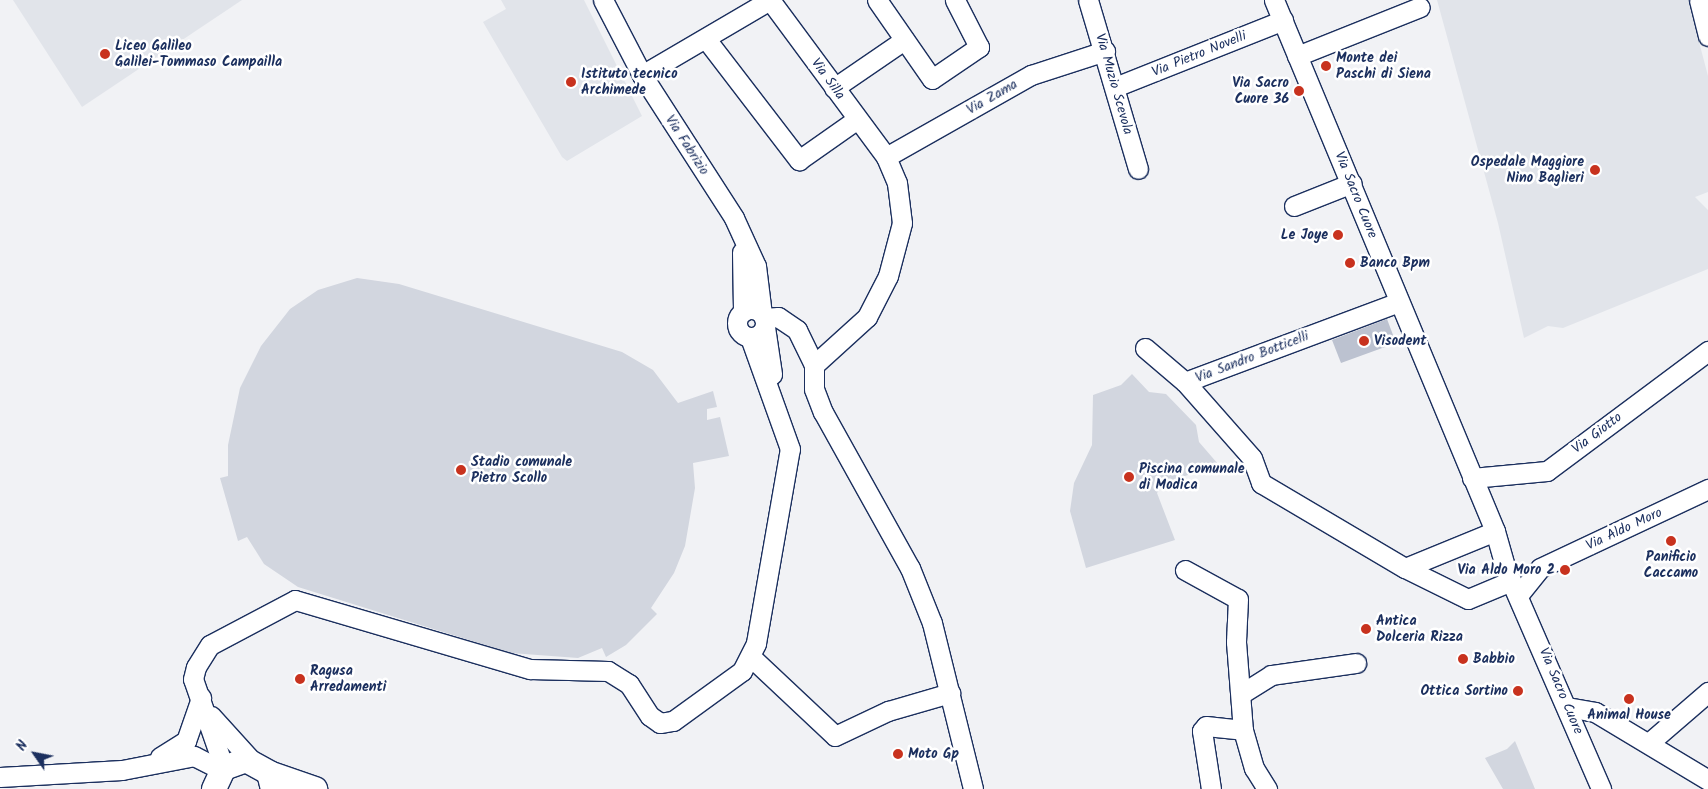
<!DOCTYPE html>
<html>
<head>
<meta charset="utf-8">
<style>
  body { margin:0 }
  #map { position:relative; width:1708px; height:789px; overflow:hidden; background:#f1f2f5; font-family:Kalam,sans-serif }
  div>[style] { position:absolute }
  .built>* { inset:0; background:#e1e4ea }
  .green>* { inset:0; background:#d2d6df }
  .building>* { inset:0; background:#bcc2d0 }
  .roads { filter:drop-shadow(1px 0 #1b2f5e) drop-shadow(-1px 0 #1b2f5e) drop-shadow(0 1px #1b2f5e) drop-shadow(0 -1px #1b2f5e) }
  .minor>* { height:19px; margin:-9.5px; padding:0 9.5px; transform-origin:9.5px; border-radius:9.5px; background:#fff }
  .minor>.ring { margin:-9.5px; padding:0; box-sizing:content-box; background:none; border:19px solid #fff; border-radius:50% }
  .major>* { height:24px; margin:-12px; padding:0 12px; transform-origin:12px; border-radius:12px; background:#fff }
  .dots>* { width:14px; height:14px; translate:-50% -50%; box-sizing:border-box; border:2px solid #fff; border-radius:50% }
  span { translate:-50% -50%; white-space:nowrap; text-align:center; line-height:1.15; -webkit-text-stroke:5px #fff; paint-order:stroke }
  .poi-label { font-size:14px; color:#1b2f5e; font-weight:700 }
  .left { translate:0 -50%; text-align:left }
  .right { translate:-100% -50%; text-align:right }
  .street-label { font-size:14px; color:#1b2f5e }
  .north { position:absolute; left:10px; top:729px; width:50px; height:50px; -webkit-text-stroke:4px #fff; paint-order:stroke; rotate:303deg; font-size:14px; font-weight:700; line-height:20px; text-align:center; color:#1b2f5e }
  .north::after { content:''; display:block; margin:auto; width:18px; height:22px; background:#1b2f5e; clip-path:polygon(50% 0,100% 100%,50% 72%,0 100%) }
</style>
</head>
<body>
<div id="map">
  <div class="built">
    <i style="clip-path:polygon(13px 0,242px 0,82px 107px)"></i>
    <i style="clip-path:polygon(501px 0,584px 0,642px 116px,567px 161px,562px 157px,483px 22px,506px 9px)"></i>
    <i style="clip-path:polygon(1437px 0,1688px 0,1708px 76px,1708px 192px,1695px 197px,1708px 210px,1708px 269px,1563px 328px,1548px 326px,1524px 338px,1498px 223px)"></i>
  </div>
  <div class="green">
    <i style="clip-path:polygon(357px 278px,399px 284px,622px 352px,653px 370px,678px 403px,713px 391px,717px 407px,707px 409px,707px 420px,720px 417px,729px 456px,693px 463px,695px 488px,685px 546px,674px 573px,651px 608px,657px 614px,626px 645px,606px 657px,602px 648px,578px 658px,511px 653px,298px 587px,264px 564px,247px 537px,238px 541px,220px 478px,228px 476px,228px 445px,240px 388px,261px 346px,290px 309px,318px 290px)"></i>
    <i style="clip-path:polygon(1132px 374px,1149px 392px,1166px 394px,1196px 425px,1199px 442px,1218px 464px,1163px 484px,1157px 493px,1175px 540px,1086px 568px,1070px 511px,1074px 483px,1092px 445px,1093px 395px,1121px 385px)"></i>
    <i style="clip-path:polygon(1515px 741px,1535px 789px,1503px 789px,1485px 758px,1507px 749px)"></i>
  </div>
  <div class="building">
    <i style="clip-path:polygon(1387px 319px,1396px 343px,1341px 363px,1332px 340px)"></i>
  </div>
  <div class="roads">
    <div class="minor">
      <i style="left:603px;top:0;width:85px;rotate:62.5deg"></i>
      <i style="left:642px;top:75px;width:170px;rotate:57.2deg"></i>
      <i style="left:734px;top:218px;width:53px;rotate:65.4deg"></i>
      <i style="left:756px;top:266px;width:48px;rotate:82.9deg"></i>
      <i style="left:770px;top:0;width:195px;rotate:53.5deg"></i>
      <i style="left:886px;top:157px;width:28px;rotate:67deg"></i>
      <i style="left:897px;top:183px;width:40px;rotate:82.9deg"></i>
      <i style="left:902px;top:223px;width:55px;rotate:104.8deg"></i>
      <i style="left:888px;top:276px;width:46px;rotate:117.1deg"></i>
      <i style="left:867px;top:317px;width:72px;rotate:137.8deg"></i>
      <i style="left:814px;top:365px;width:24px;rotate:90deg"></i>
      <i style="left:814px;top:389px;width:25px;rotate:69deg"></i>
      <i style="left:823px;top:412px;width:179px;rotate:60.9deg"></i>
      <i style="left:910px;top:568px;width:59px;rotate:68.2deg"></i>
      <i style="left:932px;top:623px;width:171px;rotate:76.1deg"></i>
      <i style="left:877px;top:0;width:96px;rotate:55.2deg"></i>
      <i style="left:932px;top:79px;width:57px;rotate:-34.2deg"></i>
      <i style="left:979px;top:47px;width:53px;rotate:-117.1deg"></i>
      <i style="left:1088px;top:0;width:176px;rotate:73.5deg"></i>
      <i style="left:1274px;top:0;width:575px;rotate:67.4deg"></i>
      <i style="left:1495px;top:531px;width:41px;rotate:74.2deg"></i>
      <i style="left:1506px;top:570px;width:239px;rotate:66.5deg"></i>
      <i style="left:1699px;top:0;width:37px;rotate:76deg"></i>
      <i style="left:706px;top:39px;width:153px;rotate:52.5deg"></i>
      <i style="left:799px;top:160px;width:70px;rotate:-35.1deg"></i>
      <i style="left:1297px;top:56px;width:132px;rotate:-21.7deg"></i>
      <i style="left:642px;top:75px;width:148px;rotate:-30.4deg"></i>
      <i style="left:1115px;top:87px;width:181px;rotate:-21.7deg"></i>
      <i style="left:834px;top:88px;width:85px;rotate:-34.4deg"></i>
      <i style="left:886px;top:157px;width:167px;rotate:-29.5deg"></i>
      <i style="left:1031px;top:75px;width:78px;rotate:-18deg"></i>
      <i style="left:1294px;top:206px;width:62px;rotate:-21.6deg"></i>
      <i style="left:742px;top:252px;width:60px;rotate:89deg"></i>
      <i class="ring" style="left:737px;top:309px;width:9px;height:9px"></i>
      <i style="left:764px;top:318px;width:14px;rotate:-4deg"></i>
      <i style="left:778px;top:317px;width:23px;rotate:34deg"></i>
      <i style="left:797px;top:330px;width:39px;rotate:64deg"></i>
      <i style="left:765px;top:327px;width:48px;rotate:81.5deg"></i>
      <i style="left:1145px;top:348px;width:52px;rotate:40.4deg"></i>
      <i style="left:1185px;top:382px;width:101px;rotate:48.6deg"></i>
      <i style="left:1252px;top:458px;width:27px;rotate:70deg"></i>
      <i style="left:1261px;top:483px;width:167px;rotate:30.6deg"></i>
      <i style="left:1405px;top:568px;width:70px;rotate:26.2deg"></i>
      <i style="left:1468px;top:599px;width:47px;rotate:-22.7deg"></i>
      <i style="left:1185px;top:382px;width:228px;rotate:-20.5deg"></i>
      <i style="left:1472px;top:478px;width:75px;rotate:-5.3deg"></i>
      <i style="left:1547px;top:471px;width:201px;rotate:-36.7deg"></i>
      <i style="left:1405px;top:568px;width:97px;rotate:-22.3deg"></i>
      <i style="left:1185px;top:570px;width:60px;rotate:28.7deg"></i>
      <i style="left:1238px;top:599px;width:43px;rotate:92.7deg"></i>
      <i style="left:1236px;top:642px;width:88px;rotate:85.5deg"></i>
      <i style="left:1243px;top:730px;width:40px;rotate:74deg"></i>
      <i style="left:1254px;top:768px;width:25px;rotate:58deg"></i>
      <i style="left:1520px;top:593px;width:32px;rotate:-51deg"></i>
      <i style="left:1540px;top:568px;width:186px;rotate:-25.2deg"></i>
      <i style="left:751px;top:657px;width:115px;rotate:43.2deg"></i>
      <i style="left:835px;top:736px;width:59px;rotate:-25.3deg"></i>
      <i style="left:888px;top:711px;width:65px;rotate:-16.2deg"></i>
      <i style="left:1241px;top:694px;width:36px;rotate:-32deg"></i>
      <i style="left:1271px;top:675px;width:86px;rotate:-8deg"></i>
      <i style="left:1567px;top:707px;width:28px;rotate:10deg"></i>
      <i style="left:1595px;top:712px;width:132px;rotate:31deg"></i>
      <i style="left:211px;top:716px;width:61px;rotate:47.7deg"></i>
      <i style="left:1650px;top:742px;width:77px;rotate:-40.8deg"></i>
      <i style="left:160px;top:757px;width:31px;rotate:-32deg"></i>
      <i style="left:186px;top:741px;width:46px;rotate:-70.8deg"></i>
      <i style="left:224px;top:768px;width:94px;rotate:-109.2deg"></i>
      <i style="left:193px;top:679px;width:12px;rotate:-76deg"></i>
      <i style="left:196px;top:667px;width:26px;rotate:-58deg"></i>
      <i style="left:210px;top:645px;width:96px;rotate:-27.9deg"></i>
      <i style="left:295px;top:600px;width:245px;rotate:16.4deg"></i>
      <i style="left:530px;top:669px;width:78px;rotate:1.5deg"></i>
      <i style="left:608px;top:671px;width:25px;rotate:32deg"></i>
      <i style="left:629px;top:684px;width:38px;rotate:57deg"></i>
      <i style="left:650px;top:716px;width:12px;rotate:35deg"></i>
      <i style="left:660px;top:723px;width:13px;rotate:-9deg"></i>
      <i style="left:673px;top:721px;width:85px;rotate:-35.9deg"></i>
      <i style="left:742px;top:671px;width:31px;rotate:-63deg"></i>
      <i style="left:756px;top:643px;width:197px;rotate:-80.1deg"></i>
      <i style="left:790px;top:449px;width:119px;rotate:-109.7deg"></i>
      <i style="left:0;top:777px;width:122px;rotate:-3.3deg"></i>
      <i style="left:122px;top:770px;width:73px;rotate:-11deg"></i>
      <i style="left:194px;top:756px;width:30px;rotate:27deg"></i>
      <i style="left:1211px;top:789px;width:59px;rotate:-98.8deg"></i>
      <i style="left:1202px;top:731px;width:6px;rotate:-51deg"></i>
      <i style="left:1206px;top:726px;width:37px;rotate:6deg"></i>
    </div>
    <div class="major">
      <i style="left:269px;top:773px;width:49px;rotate:19.2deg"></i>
      <i style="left:214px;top:789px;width:23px;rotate:-65deg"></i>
      <i style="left:224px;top:768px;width:23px;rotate:-20deg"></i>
      <i style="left:246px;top:760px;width:26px;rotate:29deg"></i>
      <i style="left:269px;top:773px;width:16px;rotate:76deg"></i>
    </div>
  </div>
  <div class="dots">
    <i style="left:105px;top:54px;background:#c8321e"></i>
    <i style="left:1326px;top:66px;background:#c8321e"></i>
    <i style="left:571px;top:82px;background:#c8321e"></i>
    <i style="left:1299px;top:91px;background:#c8321e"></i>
    <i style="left:1595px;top:170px;background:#c8321e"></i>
    <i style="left:1338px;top:235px;background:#c8321e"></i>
    <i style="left:1350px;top:263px;background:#c8321e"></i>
    <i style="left:1364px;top:341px;background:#c8321e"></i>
    <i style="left:461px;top:470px;background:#c8321e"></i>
    <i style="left:1129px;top:477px;background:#c8321e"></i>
    <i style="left:1671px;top:541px;background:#c8321e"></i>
    <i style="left:1565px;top:570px;background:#c8321e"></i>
    <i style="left:1366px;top:629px;background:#c8321e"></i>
    <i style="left:1463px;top:659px;background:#c8321e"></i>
    <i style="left:300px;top:679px;background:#c8321e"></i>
    <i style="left:1518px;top:691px;background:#c8321e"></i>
    <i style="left:1629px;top:699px;background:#c8321e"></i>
    <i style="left:898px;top:754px;background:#c8321e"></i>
  </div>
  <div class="poi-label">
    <span class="left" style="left:115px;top:54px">Liceo Galileo<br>Galilei-Tommaso Campailla</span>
    <span class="left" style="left:1336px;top:66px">Monte dei<br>Paschi di Siena</span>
    <span class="left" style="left:581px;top:82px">Istituto tecnico<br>Archimede</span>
    <span class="right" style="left:1289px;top:91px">Via Sacro<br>Cuore 36</span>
    <span class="right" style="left:1584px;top:170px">Ospedale Maggiore<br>Nino Baglieri</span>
    <span class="right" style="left:1328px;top:235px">Le Joye</span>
    <span class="left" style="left:1360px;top:263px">Banco Bpm</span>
    <span class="left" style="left:1374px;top:341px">Visodent</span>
    <span class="left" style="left:471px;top:470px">Stadio comunale<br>Pietro Scollo</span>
    <span class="left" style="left:1139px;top:477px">Piscina comunale<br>di Modica</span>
    <span style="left:1671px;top:565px">Panificio<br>Caccamo</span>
    <span class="right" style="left:1555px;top:570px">Via Aldo Moro 2</span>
    <span class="left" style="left:1376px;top:629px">Antica<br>Dolceria Rizza</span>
    <span class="left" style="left:1473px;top:659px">Babbio</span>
    <span class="left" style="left:310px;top:679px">Ragusa<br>Arredamenti</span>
    <span class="right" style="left:1508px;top:691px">Ottica Sortino</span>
    <span style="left:1629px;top:715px">Animal House</span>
    <span class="left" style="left:908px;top:754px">Moto Gp</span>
  </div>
  <div class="street-label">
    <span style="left:1199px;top:54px;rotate:-22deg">Via Pietro Novelli</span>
    <span style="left:828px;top:79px;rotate:54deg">Via Silla</span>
    <span style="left:1114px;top:84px;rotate:74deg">Via Muzio Scevola</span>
    <span style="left:992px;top:97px;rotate:-30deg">Via Zama</span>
    <span style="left:687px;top:145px;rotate:57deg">Via Fabrizio</span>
    <span style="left:1356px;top:195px;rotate:68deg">Via Sacro Cuore</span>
    <span style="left:1252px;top:357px;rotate:-21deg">Via Sandro Botticelli</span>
    <span style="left:1597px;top:433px;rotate:-37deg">Via Giotto</span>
    <span style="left:1624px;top:529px;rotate:-25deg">Via Aldo Moro</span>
    <span style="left:1561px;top:691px;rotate:67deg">Via Sacro Cuore</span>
  </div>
  <div class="north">N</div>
</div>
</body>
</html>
